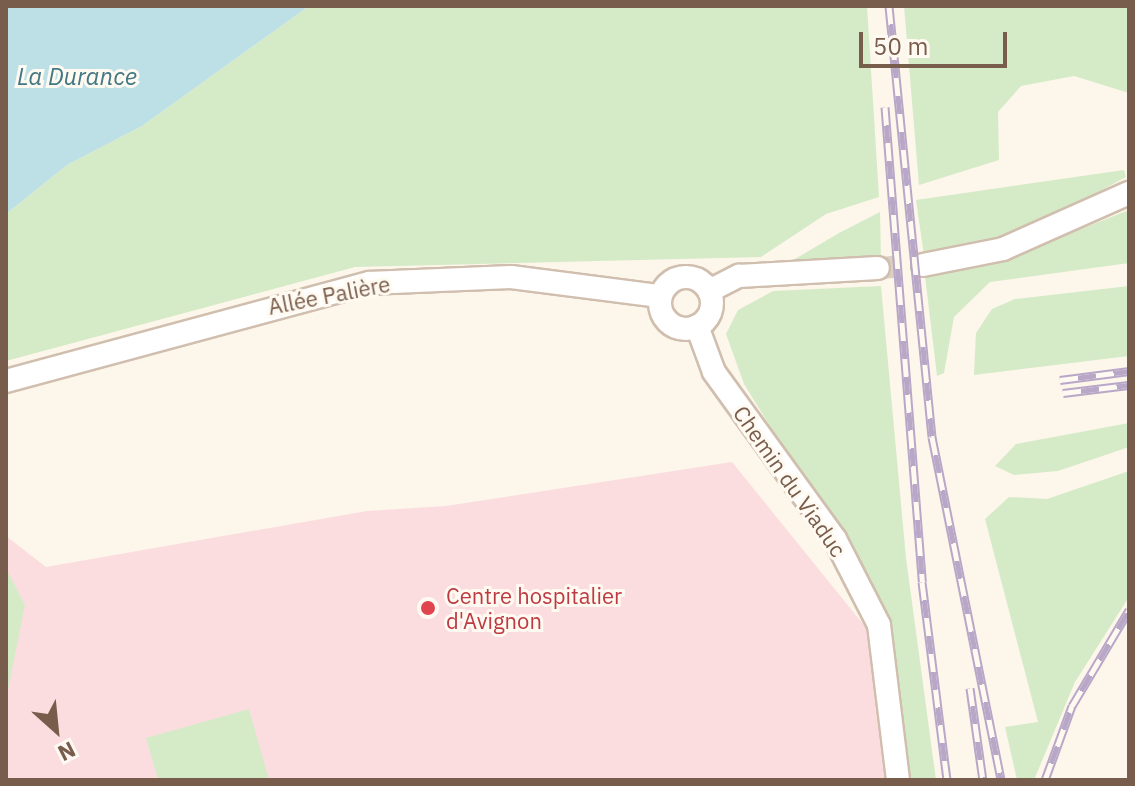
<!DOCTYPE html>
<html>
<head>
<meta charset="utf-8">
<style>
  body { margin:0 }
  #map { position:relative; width:1135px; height:786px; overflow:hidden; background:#fdf6ea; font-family:"IBM Plex Sans",sans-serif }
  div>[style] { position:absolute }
  .medical>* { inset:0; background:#fbdde0 }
  .green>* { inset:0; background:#d5ebc7 }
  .water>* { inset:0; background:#bde0e7 }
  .minor-tunnel>* { height:22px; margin-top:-11px; transform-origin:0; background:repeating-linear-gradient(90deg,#dcd0c2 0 22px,transparent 0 33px) }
  .roads { filter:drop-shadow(2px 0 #d0beae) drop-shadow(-2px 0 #d0beae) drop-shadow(0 2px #d0beae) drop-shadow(0 -2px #d0beae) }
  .minor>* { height:22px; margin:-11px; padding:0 11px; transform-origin:11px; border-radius:11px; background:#fff }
  .minor>.ring { margin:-11px; padding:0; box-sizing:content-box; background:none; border:22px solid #fff; border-radius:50% }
  .rail>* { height:9px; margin-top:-4.5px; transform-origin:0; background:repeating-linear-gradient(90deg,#fffaf1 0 18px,#b9a7c8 0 36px); box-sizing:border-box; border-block:2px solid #b9a7c8 }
  .dots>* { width:22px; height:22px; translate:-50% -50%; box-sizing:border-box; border:4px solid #fffaf1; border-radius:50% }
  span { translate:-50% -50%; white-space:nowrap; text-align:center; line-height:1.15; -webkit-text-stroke:6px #fffaf1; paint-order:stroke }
  .street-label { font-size:22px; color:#795d4c }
  .health-label { font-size:22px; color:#be3a42 }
  .left { translate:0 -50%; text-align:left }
  .water-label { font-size:24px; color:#427884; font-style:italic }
  .frame { position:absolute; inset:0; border:8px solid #795d4c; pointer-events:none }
  .north { position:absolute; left:16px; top:690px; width:80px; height:80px; -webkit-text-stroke:6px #fffaf1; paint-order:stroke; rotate:153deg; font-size:22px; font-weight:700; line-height:32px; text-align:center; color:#795d4c }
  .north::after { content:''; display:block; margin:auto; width:28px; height:36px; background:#795d4c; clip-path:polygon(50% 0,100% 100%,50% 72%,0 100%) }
  .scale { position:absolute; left:859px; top:32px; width:148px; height:36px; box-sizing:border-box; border:4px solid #795d4c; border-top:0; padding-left:10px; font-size:24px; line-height:28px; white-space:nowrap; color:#795d4c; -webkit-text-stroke:6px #fffaf1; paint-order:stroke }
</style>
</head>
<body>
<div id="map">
  <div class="medical">
    <i style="clip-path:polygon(732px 462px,867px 629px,885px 780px,6px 780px,6px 536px,46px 567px,367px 511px,446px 506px)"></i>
  </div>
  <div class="green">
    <i style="clip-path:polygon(309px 6px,867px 6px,879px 197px,826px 214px,761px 257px,355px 267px,6px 361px,6px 214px,67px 165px,142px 126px)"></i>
    <i style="clip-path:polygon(904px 6px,1129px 6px,1129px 93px,1074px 76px,1021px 86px,998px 112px,999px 160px,919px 185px)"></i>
    <i style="clip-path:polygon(1124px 170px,1126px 177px,1043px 222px,980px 247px,924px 255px,916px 200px)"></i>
    <i style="clip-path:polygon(1129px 210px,1129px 263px,990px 282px,954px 317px,944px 373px,937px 376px,925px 276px,1005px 259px)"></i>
    <i style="clip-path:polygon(880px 212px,881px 260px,790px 262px,839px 233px)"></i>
    <i style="clip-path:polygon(881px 286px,906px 558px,936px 780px,906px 780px,892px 625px,744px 384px,726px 334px,738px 310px,773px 291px)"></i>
    <i style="clip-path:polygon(1129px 286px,1129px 356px,974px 375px,976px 333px,992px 309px,1015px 299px)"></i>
    <i style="clip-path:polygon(1129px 423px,1129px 447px,1058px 471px,1014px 475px,995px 466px,1016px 444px)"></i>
    <i style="clip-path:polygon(1129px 471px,1129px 597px,1075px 682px,1034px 780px,1017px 780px,1005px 727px,1038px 722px,985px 519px,1009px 497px,1047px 499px)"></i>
    <i style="clip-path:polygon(6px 568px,25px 605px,6px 700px)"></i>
    <i style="clip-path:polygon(249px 709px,269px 780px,158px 780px,146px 738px)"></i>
  </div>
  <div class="water">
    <i style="clip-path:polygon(6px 6px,309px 6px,142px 126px,67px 165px,6px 214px)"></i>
  </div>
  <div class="minor-tunnel">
    <i style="left:878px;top:268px;width:45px;rotate:-3.8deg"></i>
  </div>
  <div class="roads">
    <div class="minor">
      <i style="left:923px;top:265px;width:82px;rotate:-11.3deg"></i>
      <i style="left:1003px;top:249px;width:138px;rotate:-24deg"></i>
      <i class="ring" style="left:660px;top:277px;width:30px;height:30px"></i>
      <i style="left:709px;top:291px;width:34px;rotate:-27deg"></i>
      <i style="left:739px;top:276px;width:139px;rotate:-3.3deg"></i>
      <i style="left:697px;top:326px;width:49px;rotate:69.7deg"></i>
      <i style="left:714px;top:372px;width:206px;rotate:54.1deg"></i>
      <i style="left:835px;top:539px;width:97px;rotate:62.9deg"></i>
      <i style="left:879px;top:625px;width:156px;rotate:83deg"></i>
      <i style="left:6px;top:381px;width:376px;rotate:-15.1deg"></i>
      <i style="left:369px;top:283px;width:142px;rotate:-2.4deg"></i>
      <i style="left:511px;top:277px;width:150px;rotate:7.3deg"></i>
    </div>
  </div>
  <div class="rail">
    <i style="left:889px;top:6px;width:433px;rotate:84.3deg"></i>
    <i style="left:932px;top:437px;width:350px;rotate:78.6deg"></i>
    <i style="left:885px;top:107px;width:476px;rotate:85.5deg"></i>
    <i style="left:922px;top:582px;width:200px;rotate:82.8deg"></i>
    <i style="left:1060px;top:380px;width:70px;rotate:-7.4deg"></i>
    <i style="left:1063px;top:393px;width:66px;rotate:-6.9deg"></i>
    <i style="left:970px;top:688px;width:93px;rotate:82deg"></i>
    <i style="left:1045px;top:780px;width:79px;rotate:-70deg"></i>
    <i style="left:1072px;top:706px;width:112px;rotate:-59.3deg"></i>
  </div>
  <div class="dots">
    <i style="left:428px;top:608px;background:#e0444e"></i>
  </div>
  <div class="street-label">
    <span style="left:329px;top:295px;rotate:-11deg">Allée Palière</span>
    <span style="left:790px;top:481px;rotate:55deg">Chemin du Viaduc</span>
  </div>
  <div class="health-label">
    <span class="left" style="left:446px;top:608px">Centre hospitalier<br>d'Avignon</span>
  </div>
  <div class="water-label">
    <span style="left:77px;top:77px">La Durance</span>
  </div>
  <div class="frame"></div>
  <div class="north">N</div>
  <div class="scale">50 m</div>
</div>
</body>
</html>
